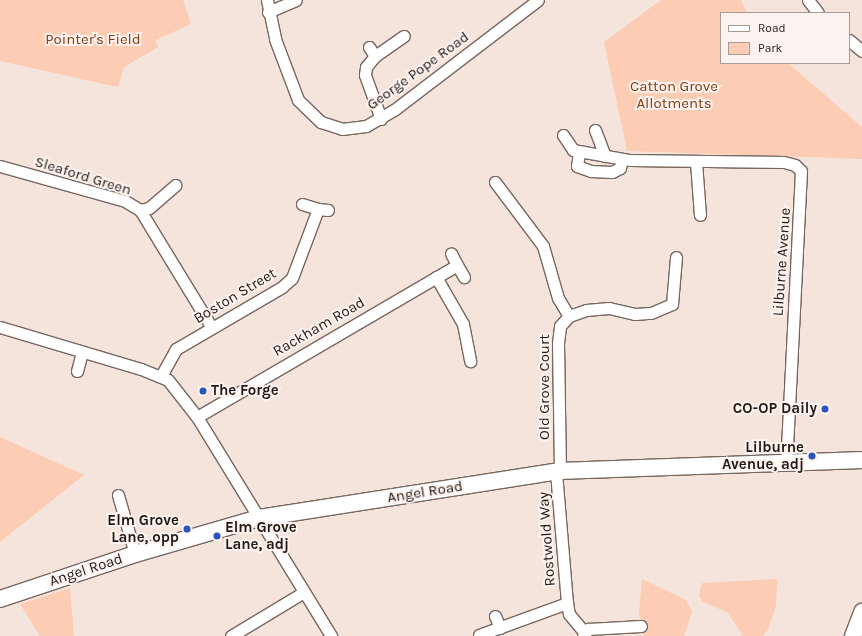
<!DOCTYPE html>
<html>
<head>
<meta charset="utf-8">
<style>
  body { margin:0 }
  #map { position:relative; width:862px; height:636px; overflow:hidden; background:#f5e4db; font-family:Karla,sans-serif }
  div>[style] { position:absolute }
  .green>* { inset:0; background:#fdccb4 }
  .roads { filter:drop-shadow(1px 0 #76675f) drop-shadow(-1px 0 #76675f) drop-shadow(0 1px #76675f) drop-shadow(0 -1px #76675f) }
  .street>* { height:11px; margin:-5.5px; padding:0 5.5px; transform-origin:5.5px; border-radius:5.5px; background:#fff }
  .secondary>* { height:16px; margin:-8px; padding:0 8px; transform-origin:8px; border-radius:8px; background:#fff }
  .dots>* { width:11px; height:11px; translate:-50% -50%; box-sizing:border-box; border:2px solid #fdf2ed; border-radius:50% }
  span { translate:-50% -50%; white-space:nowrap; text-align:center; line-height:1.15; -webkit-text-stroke:4px #fdf2ed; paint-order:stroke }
  .park-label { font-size:15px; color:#813b0e }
  .street-label { font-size:15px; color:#201a17 }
  .poi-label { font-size:15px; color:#201a17; font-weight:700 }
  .left { translate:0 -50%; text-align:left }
  .right { translate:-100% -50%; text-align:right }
  .legend { position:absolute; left:720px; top:12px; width:130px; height:52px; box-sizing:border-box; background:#fdf2ed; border:1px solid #a59c97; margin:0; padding:5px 7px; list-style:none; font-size:12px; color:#201a17 }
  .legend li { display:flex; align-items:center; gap:8px; height:20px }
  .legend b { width:20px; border:1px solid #a59c97 }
</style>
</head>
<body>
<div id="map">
  <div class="green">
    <i style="clip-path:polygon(0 0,183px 0,191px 24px,156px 40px,158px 47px,124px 67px,118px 87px,0 61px)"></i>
    <i style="clip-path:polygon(661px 0,741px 0,747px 13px,721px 13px,721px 63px,788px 63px,862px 127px,862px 159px,627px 151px,604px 42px)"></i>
    <i style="clip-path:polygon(0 437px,84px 475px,0 542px)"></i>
    <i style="clip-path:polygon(642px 579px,686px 600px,692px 612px,684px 636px,643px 636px,639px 611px)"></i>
    <i style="clip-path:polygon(777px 579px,776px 606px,768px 629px,763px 636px,743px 636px,728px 613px,702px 601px,699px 596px,702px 583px)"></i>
    <i style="clip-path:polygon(70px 588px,74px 636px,40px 636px,20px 604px)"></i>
  </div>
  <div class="roads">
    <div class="street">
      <i style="left:267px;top:0;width:40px;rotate:78deg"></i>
      <i style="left:275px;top:39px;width:65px;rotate:69.3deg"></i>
      <i style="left:298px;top:100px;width:32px;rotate:44deg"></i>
      <i style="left:321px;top:122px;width:22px;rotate:18deg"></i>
      <i style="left:342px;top:129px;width:24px;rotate:-7deg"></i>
      <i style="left:366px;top:126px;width:32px;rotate:-30deg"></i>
      <i style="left:394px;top:110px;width:181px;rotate:-37.4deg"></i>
      <i style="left:808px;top:0;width:16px;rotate:52deg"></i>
      <i style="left:268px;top:12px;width:30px;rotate:-23deg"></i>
      <i style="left:849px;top:40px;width:17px;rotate:40deg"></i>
      <i style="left:369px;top:47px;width:11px;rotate:56deg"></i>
      <i style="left:381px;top:119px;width:47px;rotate:-110deg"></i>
      <i style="left:365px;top:75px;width:8px;rotate:-83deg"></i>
      <i style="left:366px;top:67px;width:14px;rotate:-51deg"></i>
      <i style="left:375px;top:56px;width:35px;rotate:-35deg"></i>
      <i style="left:595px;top:130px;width:28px;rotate:69deg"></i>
      <i style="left:563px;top:135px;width:18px;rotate:56deg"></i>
      <i style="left:573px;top:150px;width:58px;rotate:10deg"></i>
      <i style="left:630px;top:160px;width:154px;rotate:0.7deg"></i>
      <i style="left:784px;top:162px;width:11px;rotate:15deg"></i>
      <i style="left:795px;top:165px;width:8px;rotate:45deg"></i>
      <i style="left:801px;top:171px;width:292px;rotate:92.9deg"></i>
      <i style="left:579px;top:152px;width:14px;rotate:98deg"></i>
      <i style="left:577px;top:166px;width:15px;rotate:20deg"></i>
      <i style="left:591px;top:171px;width:21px;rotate:3deg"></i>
      <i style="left:612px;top:172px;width:9px;rotate:-27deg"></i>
      <i style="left:620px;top:168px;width:9px;rotate:-77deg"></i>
      <i style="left:696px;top:162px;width:53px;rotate:85.7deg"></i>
      <i style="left:0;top:166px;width:130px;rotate:15.6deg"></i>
      <i style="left:125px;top:201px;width:17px;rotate:31deg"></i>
      <i style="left:140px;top:210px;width:138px;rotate:58.6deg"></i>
      <i style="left:495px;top:182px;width:80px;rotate:53.1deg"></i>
      <i style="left:543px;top:246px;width:54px;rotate:73.9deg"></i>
      <i style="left:558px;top:298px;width:21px;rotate:59deg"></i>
      <i style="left:302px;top:204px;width:17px;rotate:17deg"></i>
      <i style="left:140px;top:210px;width:9px;rotate:-13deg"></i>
      <i style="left:149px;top:208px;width:35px;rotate:-41deg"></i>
      <i style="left:457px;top:265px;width:14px;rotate:60deg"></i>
      <i style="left:436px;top:277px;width:54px;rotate:60.1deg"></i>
      <i style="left:463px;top:324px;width:38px;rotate:79deg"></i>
      <i style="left:0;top:327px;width:147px;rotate:16.6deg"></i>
      <i style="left:141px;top:369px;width:29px;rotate:22deg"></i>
      <i style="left:168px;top:380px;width:47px;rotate:51.9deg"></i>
      <i style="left:197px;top:417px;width:257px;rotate:58.5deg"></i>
      <i style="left:77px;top:371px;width:20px;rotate:-75deg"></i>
      <i style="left:161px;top:376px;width:31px;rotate:-61deg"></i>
      <i style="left:176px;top:349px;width:123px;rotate:-30.3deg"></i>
      <i style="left:282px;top:287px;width:13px;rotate:-42deg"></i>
      <i style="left:292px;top:278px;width:74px;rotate:-69.4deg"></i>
      <i style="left:318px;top:209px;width:10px;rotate:6deg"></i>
      <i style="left:197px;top:417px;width:301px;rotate:-30.3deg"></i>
      <i style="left:457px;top:265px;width:13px;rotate:-117deg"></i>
      <i style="left:560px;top:471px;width:128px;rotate:-90.9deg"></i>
      <i style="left:558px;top:343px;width:17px;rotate:-83deg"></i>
      <i style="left:560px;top:326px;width:13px;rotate:-48deg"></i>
      <i style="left:569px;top:316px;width:18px;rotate:-19deg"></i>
      <i style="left:586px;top:310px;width:23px;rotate:-5deg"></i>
      <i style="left:609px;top:308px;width:27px;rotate:13deg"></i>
      <i style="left:635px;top:314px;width:16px;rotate:-4deg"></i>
      <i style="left:651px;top:313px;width:23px;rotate:-23deg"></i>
      <i style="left:672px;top:304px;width:47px;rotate:-85.1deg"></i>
      <i style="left:556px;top:472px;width:131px;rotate:85.2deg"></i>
      <i style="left:567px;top:603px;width:11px;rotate:80deg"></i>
      <i style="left:569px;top:614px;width:23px;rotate:50deg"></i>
      <i style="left:118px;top:495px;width:61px;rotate:73.9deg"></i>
      <i style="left:495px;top:616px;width:13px;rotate:67deg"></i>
      <i style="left:479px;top:635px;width:94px;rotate:-20deg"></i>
      <i style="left:231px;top:636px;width:85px;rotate:-31.1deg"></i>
      <i style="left:583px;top:636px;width:9px;rotate:-54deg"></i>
      <i style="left:588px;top:629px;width:53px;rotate:-3.2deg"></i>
    </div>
    <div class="secondary">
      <i style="left:0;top:599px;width:142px;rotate:-18.4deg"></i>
      <i style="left:135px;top:554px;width:129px;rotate:-16.2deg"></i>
      <i style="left:259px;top:518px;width:305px;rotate:-8.9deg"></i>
      <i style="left:560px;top:471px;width:302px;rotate:-2.1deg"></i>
      <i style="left:853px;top:636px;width:26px;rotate:-69deg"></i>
    </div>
  </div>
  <div class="dots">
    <i style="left:203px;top:391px;background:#2853c1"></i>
    <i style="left:825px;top:409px;background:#2853c1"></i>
    <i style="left:812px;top:456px;background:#2853c1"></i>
    <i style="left:187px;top:529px;background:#2853c1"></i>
    <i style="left:217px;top:536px;background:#2853c1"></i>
  </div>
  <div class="park-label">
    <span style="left:93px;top:40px">Pointer's Field</span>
    <span style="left:674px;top:95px">Catton Grove<br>Allotments</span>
  </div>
  <div class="street-label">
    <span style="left:418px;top:71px;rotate:-36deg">George Pope Road</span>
    <span style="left:83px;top:176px;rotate:17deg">Sleaford Green</span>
    <span style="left:782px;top:262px;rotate:-86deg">Lilburne Avenue</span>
    <span style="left:235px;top:296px;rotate:-31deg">Boston Street</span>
    <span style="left:319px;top:327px;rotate:-30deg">Rackham Road</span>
    <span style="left:545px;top:387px;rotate:-90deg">Old Grove Court</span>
    <span style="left:425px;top:492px;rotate:-9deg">Angel Road</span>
    <span style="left:547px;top:539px;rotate:-94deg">Rostwold Way</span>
    <span style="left:86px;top:570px;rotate:-18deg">Angel Road</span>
  </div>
  <div class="poi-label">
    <span class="left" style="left:211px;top:391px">The Forge</span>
    <span class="right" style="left:817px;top:409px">CO-OP Daily</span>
    <span class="right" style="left:804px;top:456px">Lilburne<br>Avenue, adj</span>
    <span class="right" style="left:179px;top:529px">Elm Grove<br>Lane, opp</span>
    <span class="left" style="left:225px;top:536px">Elm Grove<br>Lane, adj</span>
  </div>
  <ul class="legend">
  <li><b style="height:5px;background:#fff"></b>Road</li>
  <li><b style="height:11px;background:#fdccb4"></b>Park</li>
  </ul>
</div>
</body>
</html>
